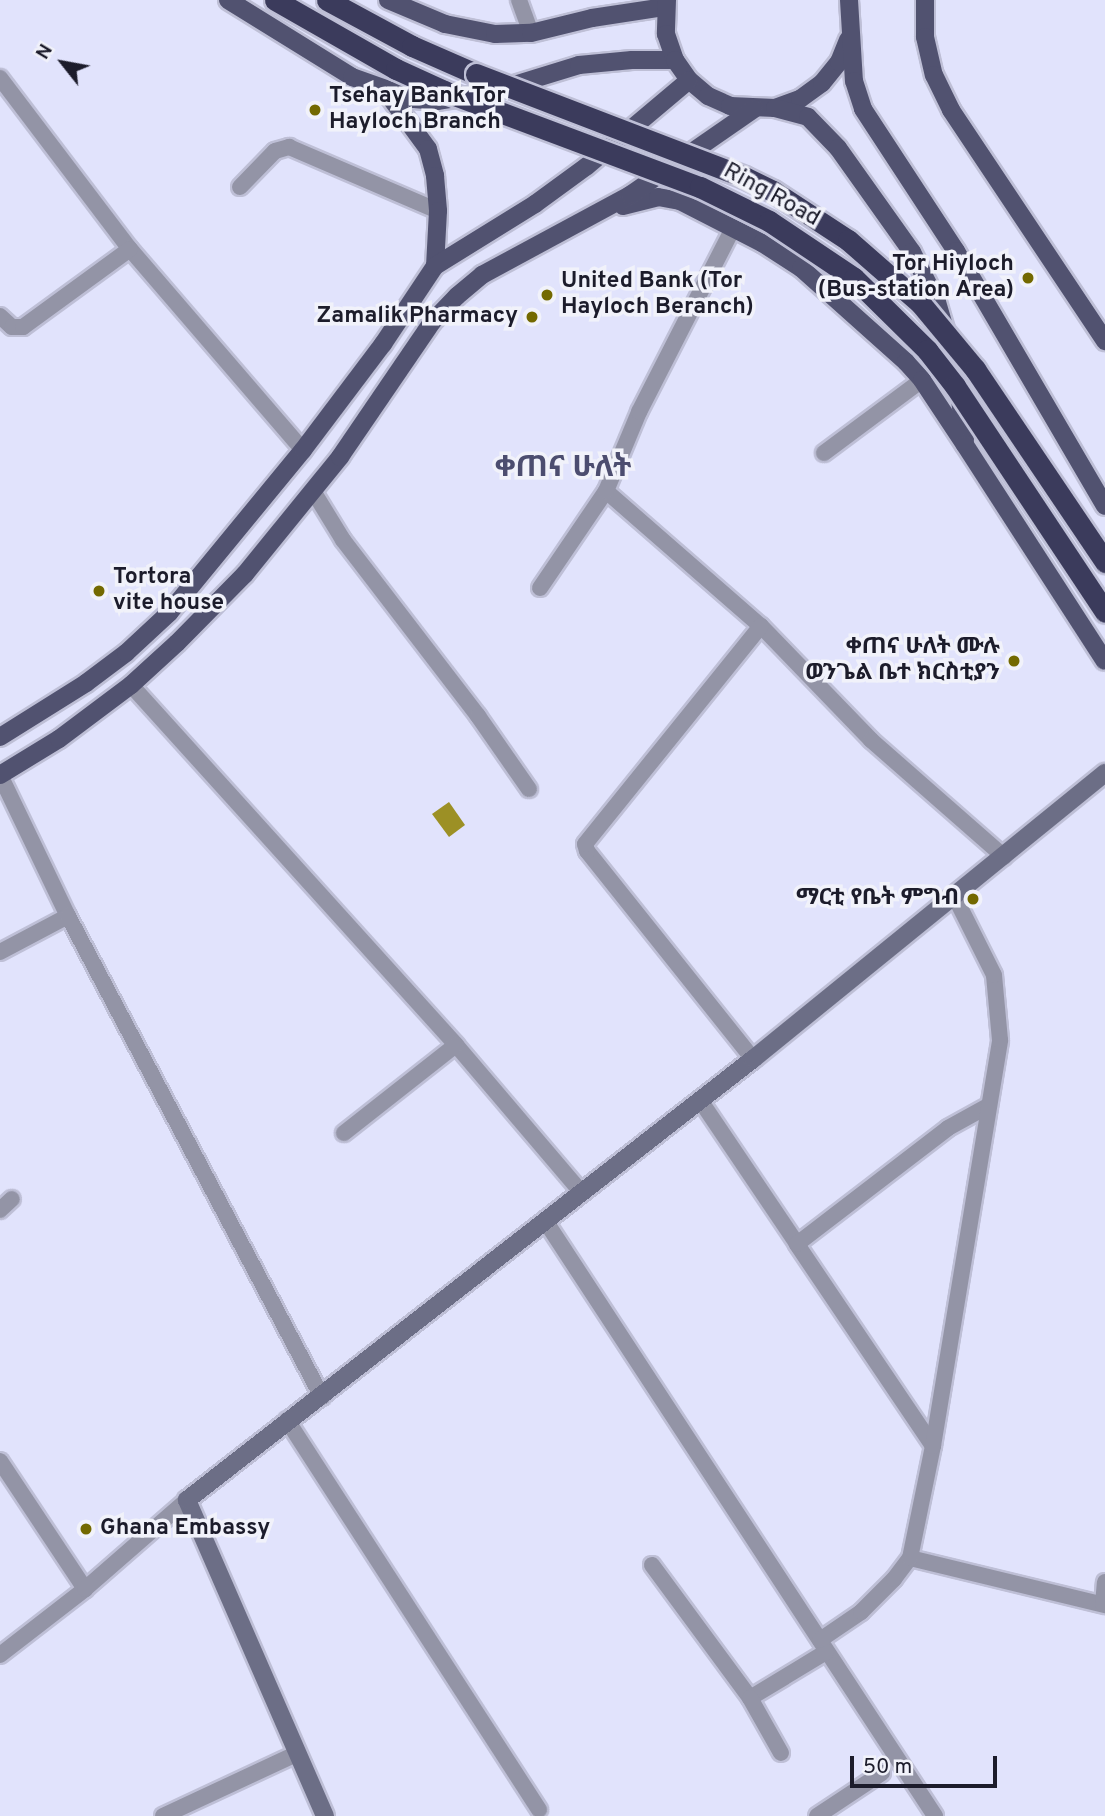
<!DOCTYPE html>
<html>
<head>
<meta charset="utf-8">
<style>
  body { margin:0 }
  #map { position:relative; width:1105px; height:1816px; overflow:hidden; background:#e1e3fc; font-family:Overpass,"Noto Sans Ethiopic",sans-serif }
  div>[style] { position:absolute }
  .water>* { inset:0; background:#9c9025 }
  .roads { filter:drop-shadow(2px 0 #bebfd6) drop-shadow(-2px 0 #bebfd6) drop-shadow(0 2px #bebfd6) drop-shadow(0 -2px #bebfd6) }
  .street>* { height:16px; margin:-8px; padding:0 8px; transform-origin:8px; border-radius:8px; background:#9394a6 }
  .secondary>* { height:18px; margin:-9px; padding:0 9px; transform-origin:9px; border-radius:9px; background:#6c6e86 }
  .primary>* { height:18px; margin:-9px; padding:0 9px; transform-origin:9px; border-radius:9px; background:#515270 }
  .highway>* { height:21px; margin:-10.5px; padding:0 10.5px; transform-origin:10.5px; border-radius:10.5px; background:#3b3b5c }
  .bridges { filter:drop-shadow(2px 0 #bebfd6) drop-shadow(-2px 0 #bebfd6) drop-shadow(0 2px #bebfd6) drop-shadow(0 -2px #bebfd6) }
  .highway-bridge>* { height:21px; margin:-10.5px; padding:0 10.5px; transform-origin:10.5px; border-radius:10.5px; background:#3b3b5c }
  .dots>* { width:19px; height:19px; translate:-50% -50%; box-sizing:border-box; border:4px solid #f1f2fa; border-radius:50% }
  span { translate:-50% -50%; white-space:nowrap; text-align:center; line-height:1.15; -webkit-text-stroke:7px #f1f2fa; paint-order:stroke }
  .poi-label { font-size:23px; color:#1c1c2b; font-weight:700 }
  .left { translate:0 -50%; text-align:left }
  .right { translate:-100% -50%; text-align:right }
  .street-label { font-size:23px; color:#1c1c2b }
  .district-label { font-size:30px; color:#4c4d6f; font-weight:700 }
  .north { position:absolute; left:28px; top:28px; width:70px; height:70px; -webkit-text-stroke:5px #f1f2fa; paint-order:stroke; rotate:301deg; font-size:19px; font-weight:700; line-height:28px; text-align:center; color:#1c1c2b }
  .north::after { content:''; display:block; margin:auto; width:24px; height:32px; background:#1c1c2b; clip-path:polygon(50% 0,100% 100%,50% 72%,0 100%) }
  .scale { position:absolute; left:850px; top:1756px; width:147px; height:32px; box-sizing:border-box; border:4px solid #1c1c2b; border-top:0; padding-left:9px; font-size:21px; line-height:24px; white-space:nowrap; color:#1c1c2b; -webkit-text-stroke:5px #f1f2fa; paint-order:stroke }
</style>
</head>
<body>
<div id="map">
  <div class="water">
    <i style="clip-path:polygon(449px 802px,465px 825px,449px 837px,432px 814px)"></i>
  </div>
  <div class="roads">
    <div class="street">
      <i style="left:519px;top:0;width:35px;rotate:70deg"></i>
      <i style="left:0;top:78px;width:215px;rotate:52.8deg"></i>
      <i style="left:130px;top:249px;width:265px;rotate:49.3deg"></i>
      <i style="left:240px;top:187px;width:50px;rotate:-45.8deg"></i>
      <i style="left:275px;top:151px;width:15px;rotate:-16deg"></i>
      <i style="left:289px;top:147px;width:162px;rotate:23.2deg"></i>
      <i style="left:0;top:316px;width:16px;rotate:43deg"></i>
      <i style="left:12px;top:327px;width:11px"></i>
      <i style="left:23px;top:327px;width:132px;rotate:-36.1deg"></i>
      <i style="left:824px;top:453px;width:122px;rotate:-36.7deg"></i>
      <i style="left:313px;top:491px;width:57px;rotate:58.5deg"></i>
      <i style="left:343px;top:540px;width:222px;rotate:52.5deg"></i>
      <i style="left:478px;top:716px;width:89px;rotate:55.1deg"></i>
      <i style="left:606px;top:491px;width:206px;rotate:41.1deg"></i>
      <i style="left:761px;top:626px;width:158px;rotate:46deg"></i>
      <i style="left:871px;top:740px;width:177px;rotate:41.3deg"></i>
      <i style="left:540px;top:588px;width:117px;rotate:-55.8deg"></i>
      <i style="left:606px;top:491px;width:86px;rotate:-67.3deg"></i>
      <i style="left:639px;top:412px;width:207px;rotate:-62.9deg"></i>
      <i style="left:131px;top:685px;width:485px;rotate:47.9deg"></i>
      <i style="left:456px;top:1045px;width:194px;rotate:49.6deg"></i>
      <i style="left:0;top:775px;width:157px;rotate:64.3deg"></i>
      <i style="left:0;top:952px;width:77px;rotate:-27.9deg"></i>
      <i style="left:68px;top:916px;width:544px;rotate:62.16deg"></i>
      <i style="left:753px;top:1059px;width:266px;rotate:-128.6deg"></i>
      <i style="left:587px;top:851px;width:7px;rotate:-106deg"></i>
      <i style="left:585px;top:844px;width:280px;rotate:-51.1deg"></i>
      <i style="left:700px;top:1100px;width:174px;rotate:56deg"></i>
      <i style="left:344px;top:1133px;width:142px;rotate:-38.2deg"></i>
      <i style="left:0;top:1210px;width:16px;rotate:-43deg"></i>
      <i style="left:546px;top:1222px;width:710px;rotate:56.78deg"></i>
      <i style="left:287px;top:1420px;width:464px;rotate:57.1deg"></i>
      <i style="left:933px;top:1446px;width:244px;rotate:-124deg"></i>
      <i style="left:797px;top:1244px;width:190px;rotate:-37.5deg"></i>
      <i style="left:948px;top:1128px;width:46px;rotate:-28.8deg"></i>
      <i style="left:0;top:1461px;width:154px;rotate:56.4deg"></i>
      <i style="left:910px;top:1558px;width:201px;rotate:13.6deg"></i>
      <i style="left:652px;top:1565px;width:165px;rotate:53.6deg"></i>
      <i style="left:750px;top:1698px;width:89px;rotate:-31.2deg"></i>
      <i style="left:1103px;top:1604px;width:22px;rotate:-85deg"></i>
      <i style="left:820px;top:1640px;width:50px;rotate:-34.3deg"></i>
      <i style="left:861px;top:1612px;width:47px;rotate:-45deg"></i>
      <i style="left:894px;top:1579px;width:26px;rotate:-53deg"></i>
      <i style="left:910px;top:1558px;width:114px;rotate:-78.4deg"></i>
      <i style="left:933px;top:1446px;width:411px;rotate:-80.6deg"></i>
      <i style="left:1000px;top:1040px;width:65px;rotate:-95.3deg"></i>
      <i style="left:994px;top:975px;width:87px;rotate:-116.6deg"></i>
      <i style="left:0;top:1655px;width:108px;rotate:-37.8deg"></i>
      <i style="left:85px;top:1589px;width:135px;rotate:-41.1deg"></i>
      <i style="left:750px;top:1698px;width:63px;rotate:60.6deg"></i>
      <i style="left:163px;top:1816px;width:147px;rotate:-25deg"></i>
      <i style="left:817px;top:1816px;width:78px;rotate:-33.5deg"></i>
    </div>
    <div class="secondary">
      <i style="left:325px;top:1816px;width:345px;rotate:-113.6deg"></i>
      <i style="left:187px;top:1500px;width:718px;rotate:-37.92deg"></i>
      <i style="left:753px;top:1059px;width:454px;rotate:-39.1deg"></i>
    </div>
    <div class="primary">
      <i style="left:228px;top:0;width:146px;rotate:31.8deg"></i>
      <i style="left:352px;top:77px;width:66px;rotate:19.5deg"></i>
      <i style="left:414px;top:99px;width:23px;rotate:5deg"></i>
      <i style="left:437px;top:101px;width:52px;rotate:-8.9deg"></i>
      <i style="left:488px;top:93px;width:95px;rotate:-17.1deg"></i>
      <i style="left:579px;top:65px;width:53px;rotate:-5.4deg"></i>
      <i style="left:632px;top:60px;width:43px"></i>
      <i style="left:388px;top:0;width:62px;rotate:22.8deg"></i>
      <i style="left:445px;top:24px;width:51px;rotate:11.3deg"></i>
      <i style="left:495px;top:34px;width:36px;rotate:-2deg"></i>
      <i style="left:531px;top:33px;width:63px;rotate:-13.8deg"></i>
      <i style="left:592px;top:18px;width:74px;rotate:-8.6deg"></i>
      <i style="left:667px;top:0;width:34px;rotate:92deg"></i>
      <i style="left:666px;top:34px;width:28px;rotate:71deg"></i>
      <i style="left:675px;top:60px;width:24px;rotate:55deg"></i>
      <i style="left:689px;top:80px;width:25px;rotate:40deg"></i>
      <i style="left:708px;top:96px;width:24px;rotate:24deg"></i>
      <i style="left:730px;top:106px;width:45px;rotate:2.5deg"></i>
      <i style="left:775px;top:108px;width:27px;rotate:-20deg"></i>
      <i style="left:800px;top:99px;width:27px;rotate:-36deg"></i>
      <i style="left:822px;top:83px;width:27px;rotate:-51deg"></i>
      <i style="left:839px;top:62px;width:24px;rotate:-68deg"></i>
      <i style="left:849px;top:0;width:81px;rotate:86.5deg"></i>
      <i style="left:854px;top:81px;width:29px;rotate:72deg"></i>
      <i style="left:863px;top:109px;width:170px;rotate:56.8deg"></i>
      <i style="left:956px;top:251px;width:295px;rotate:59.7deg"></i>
      <i style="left:925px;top:0;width:37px;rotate:90deg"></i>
      <i style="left:925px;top:37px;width:39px;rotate:77deg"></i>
      <i style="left:934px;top:75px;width:39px;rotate:64deg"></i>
      <i style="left:951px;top:110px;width:278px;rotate:56.3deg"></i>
      <i style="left:384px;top:89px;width:74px;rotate:53.7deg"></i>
      <i style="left:428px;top:149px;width:28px;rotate:75deg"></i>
      <i style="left:435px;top:176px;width:35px;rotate:85deg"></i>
      <i style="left:438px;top:211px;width:55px;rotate:93.1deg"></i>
      <i style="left:775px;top:108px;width:34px;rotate:15deg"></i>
      <i style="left:808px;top:117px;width:43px;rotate:45.9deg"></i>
      <i style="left:838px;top:148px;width:128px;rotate:54.6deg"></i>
      <i style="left:912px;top:252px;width:56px;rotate:63.4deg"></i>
      <i style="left:937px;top:302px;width:68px;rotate:73.7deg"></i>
      <i style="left:956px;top:367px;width:74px;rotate:83deg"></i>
      <i style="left:623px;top:206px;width:36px;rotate:-14deg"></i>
      <i style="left:658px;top:197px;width:22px;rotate:10deg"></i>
      <i style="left:680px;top:201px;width:92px;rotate:27.1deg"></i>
      <i style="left:762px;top:243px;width:46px;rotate:32.7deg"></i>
      <i style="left:801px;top:268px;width:141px;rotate:41.8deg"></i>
      <i style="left:906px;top:362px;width:24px;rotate:48deg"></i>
      <i style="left:922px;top:380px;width:78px;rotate:56.5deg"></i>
      <i style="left:965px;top:445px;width:257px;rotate:57.1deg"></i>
      <i style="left:0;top:737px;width:102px;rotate:-32.1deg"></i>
      <i style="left:86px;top:683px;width:50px;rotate:-36.9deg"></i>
      <i style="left:126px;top:653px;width:59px;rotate:-42.9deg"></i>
      <i style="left:169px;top:613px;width:211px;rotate:-50.6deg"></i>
      <i style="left:303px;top:450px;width:133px;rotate:-53deg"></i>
      <i style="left:383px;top:344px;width:94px;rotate:-56.3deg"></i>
      <i style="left:435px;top:266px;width:118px;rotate:-31.8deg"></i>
      <i style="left:535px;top:204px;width:64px;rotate:-36.2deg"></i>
      <i style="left:587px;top:166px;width:133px;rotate:-40.1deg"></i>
      <i style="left:0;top:775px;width:69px;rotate:-31.4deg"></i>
      <i style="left:59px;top:739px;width:90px;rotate:-36.9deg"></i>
      <i style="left:131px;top:685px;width:62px;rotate:-42.4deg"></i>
      <i style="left:177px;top:643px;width:97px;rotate:-45.4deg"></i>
      <i style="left:245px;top:574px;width:151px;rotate:-50.9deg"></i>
      <i style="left:340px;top:457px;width:163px;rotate:-55.7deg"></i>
      <i style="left:432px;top:322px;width:36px;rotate:-46deg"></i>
      <i style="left:457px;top:296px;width:33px;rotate:-40deg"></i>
      <i style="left:482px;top:275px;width:168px;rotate:-28.4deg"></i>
      <i style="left:630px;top:195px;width:151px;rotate:-34.7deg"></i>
    </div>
    <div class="highway">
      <i style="left:327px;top:0;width:97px;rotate:28.4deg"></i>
      <i style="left:412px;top:46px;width:70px;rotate:23.6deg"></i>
    </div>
  </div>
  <div class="bridges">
    <div class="highway-bridge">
      <i style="left:275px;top:0;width:139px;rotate:29.7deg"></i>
      <i style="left:396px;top:69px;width:53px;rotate:24.6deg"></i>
      <i style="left:444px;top:91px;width:273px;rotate:20.6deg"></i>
      <i style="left:700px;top:187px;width:77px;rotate:26.2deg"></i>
      <i style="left:769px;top:221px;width:102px;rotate:33.8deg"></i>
      <i style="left:854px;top:278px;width:103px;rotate:44.6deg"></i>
      <i style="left:927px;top:350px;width:46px;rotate:52.1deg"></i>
      <i style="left:955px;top:386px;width:271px;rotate:56.4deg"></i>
      <i style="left:476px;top:74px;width:287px;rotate:21deg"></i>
      <i style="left:744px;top:177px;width:32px;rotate:26deg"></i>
      <i style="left:773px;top:191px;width:90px;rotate:33.2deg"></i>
      <i style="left:848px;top:240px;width:97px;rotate:41.2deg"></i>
      <i style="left:921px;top:304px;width:85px;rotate:50.3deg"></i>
      <i style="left:975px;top:369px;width:233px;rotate:56deg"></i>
    </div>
  </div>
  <div class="dots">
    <i style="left:315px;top:110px;background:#736900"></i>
    <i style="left:1028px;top:278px;background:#736900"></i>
    <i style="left:547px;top:295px;background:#736900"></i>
    <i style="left:532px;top:317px;background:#736900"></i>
    <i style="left:99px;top:591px;background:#736900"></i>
    <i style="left:1014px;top:661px;background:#736900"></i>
    <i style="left:973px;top:899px;background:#736900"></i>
    <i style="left:86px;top:1529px;background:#736900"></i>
  </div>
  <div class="poi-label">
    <span class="left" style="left:329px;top:110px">Tsehay Bank Tor<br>Hayloch Branch</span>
    <span class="right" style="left:1014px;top:278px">Tor Hiyloch<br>(Bus-station Area)</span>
    <span class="left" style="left:561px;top:295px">United Bank (Tor<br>Hayloch Beranch)</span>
    <span class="right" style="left:518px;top:317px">Zamalik Pharmacy</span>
    <span class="left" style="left:113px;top:591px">Tortora<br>vite house</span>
    <span class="right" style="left:1000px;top:661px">ቀጠና ሁለት ሙሉ<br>ወንጌል ቤተ ክርስቲያን</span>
    <span class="right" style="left:959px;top:899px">ማርቲ የቤት ምግብ</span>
    <span class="left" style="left:100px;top:1529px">Ghana Embassy</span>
  </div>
  <div class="street-label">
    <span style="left:771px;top:196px;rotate:29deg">Ring Road</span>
  </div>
  <div class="district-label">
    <span style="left:563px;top:469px">ቀጠና ሁለት</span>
  </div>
  <div class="north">N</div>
  <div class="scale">50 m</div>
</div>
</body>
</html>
